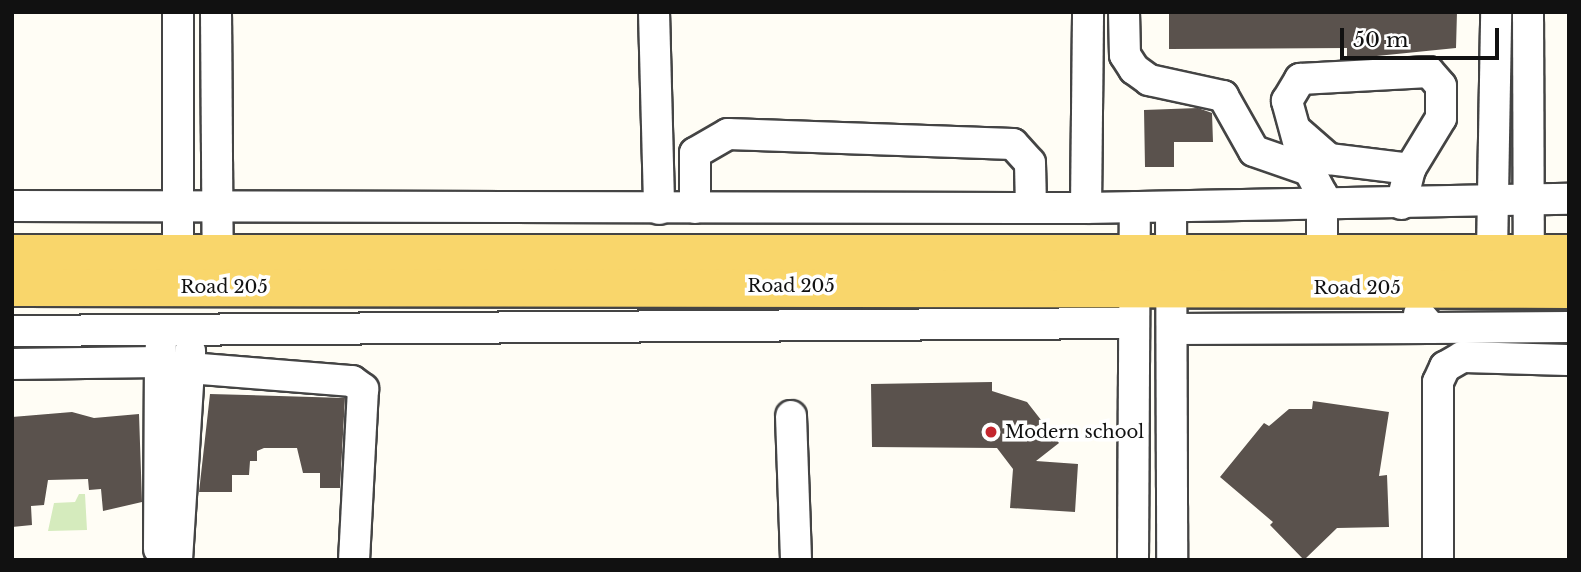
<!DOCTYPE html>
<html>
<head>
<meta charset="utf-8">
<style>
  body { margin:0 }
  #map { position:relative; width:1581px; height:572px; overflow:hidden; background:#fffdf5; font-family:"Libre Baskerville",serif }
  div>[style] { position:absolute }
  .green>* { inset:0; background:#d5ebbd }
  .building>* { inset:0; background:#5a524d }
  .roads { filter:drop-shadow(2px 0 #444) drop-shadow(-2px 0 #444) drop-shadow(0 2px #444) drop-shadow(0 -2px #444) }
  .minor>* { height:30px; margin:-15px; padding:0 15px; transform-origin:15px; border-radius:15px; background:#fff }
  .major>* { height:37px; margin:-18.5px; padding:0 18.5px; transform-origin:18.5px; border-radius:18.5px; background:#f9d66b }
  .dots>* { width:19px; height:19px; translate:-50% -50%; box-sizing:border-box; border:4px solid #fff; border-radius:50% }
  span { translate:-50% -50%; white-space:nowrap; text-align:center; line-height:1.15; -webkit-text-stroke:7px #fff; paint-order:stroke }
  .street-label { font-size:18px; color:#111 }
  .poi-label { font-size:18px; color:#111 }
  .left { translate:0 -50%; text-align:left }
  .frame { position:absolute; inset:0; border:14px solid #111; pointer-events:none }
  .scale { position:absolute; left:1340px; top:28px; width:159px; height:32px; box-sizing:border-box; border:4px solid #111; border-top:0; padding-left:9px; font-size:21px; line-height:24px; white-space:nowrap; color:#111; -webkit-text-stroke:5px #fff; paint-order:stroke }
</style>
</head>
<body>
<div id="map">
  <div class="green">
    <i style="clip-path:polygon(79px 494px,85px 494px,87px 530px,48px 531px,54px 503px,75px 502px)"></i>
  </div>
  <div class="building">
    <i style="clip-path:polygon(1169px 12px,1457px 12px,1456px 48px,1347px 59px,1347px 48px,1169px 49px)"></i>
    <i style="clip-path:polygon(1198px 108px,1212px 113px,1213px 142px,1174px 142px,1174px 167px,1145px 167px,1144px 110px)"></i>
    <i style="clip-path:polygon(992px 382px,992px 391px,1027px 402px,1059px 443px,1036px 461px,1078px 464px,1075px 512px,1010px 508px,1013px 469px,997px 448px,872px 447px,871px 384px)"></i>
    <i style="clip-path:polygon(210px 394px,345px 398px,340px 488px,320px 488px,320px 473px,303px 473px,297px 448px,264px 448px,257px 451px,257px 461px,250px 461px,249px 475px,232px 475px,232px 492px,199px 492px)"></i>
    <i style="clip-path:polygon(1313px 401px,1389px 412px,1379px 476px,1387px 475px,1389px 527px,1337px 528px,1304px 560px,1270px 525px,1273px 522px,1220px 477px,1264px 423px,1269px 426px,1289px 409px,1312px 409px)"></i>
    <i style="clip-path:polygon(72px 412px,94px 418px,139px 414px,142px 502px,103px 511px,101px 489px,89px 490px,88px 479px,48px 480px,44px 505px,31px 506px,32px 525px,12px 527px,12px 417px)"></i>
  </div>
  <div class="roads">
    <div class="minor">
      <i style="left:216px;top:12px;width:262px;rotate:89.6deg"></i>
      <i style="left:654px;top:12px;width:197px;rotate:88.5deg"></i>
      <i style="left:1124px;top:12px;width:43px;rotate:88.7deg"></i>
      <i style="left:1125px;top:55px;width:17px;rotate:57deg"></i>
      <i style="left:1134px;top:69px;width:19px;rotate:36deg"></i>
      <i style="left:1149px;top:80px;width:76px;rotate:12.2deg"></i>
      <i style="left:1223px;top:96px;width:63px;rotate:60.6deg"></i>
      <i style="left:1254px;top:151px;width:58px;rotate:19.1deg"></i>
      <i style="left:1309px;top:170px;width:27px;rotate:62deg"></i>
      <i style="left:1322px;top:194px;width:59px;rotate:90deg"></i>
      <i style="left:1528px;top:12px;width:241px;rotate:89.8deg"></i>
      <i style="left:1297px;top:131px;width:43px;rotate:41.2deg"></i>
      <i style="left:1329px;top:159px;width:82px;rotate:7deg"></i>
      <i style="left:1296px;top:164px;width:19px;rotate:-81deg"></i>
      <i style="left:1299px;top:145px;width:46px;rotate:-105.3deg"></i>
      <i style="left:1287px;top:101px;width:26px;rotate:-59deg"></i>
      <i style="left:1300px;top:79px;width:129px;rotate:-3.1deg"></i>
      <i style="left:1429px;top:72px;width:18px;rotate:49deg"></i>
      <i style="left:1441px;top:86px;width:32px;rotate:90deg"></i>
      <i style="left:1441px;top:118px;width:60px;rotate:121.3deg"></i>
      <i style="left:1410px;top:169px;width:36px;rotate:104deg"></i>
      <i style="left:12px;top:206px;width:1074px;rotate:0.11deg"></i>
      <i style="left:1086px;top:208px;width:483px;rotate:-1.1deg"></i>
      <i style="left:1171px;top:207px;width:353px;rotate:89.8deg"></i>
      <i style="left:695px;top:208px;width:55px;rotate:-90deg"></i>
      <i style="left:695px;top:153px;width:38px;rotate:-30deg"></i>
      <i style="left:728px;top:134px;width:285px;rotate:2deg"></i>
      <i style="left:1013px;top:144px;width:25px;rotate:48deg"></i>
      <i style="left:1030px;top:163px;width:44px;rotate:88.7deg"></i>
      <i style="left:1086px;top:208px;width:196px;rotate:-89.4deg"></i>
      <i style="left:1492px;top:253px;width:241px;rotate:-89deg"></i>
      <i style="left:178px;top:276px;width:264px;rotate:-90deg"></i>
      <i style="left:1419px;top:314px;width:18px;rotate:49deg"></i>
      <i style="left:1431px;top:328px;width:138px;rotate:-0.4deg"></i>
      <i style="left:1172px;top:329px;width:259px;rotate:-0.2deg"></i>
      <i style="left:12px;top:331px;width:1121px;rotate:-0.41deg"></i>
      <i style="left:12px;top:364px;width:148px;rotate:-0.8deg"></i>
      <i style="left:160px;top:362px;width:18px;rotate:-87deg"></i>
      <i style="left:189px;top:368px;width:164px;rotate:4.6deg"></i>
      <i style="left:352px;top:381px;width:14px;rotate:36deg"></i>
      <i style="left:363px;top:389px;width:171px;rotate:93deg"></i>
      <i style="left:791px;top:416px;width:144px;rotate:88deg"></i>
      <i style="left:159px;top:549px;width:187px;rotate:-89.7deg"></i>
      <i style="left:177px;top:560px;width:209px;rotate:-86.4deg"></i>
      <i style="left:1133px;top:560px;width:353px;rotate:-89.7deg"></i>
      <i style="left:1438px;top:560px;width:178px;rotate:-90deg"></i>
      <i style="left:1438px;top:382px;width:17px;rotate:-65deg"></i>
      <i style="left:1445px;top:367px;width:20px;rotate:-30deg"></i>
      <i style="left:1462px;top:357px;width:107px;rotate:1.6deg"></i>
    </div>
    <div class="major">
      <i style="left:12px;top:253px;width:1557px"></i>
      <i style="left:12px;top:287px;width:1557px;rotate:0.07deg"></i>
    </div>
  </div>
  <div class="dots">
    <i style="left:991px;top:432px;background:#c4262e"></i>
  </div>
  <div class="street-label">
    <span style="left:791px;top:286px">Road 205</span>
    <span style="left:224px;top:287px">Road 205</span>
    <span style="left:1357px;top:288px">Road 205</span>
  </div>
  <div class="poi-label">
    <span class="left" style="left:1005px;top:432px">Modern school</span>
  </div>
  <div class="frame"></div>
  <div class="scale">50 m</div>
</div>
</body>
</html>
